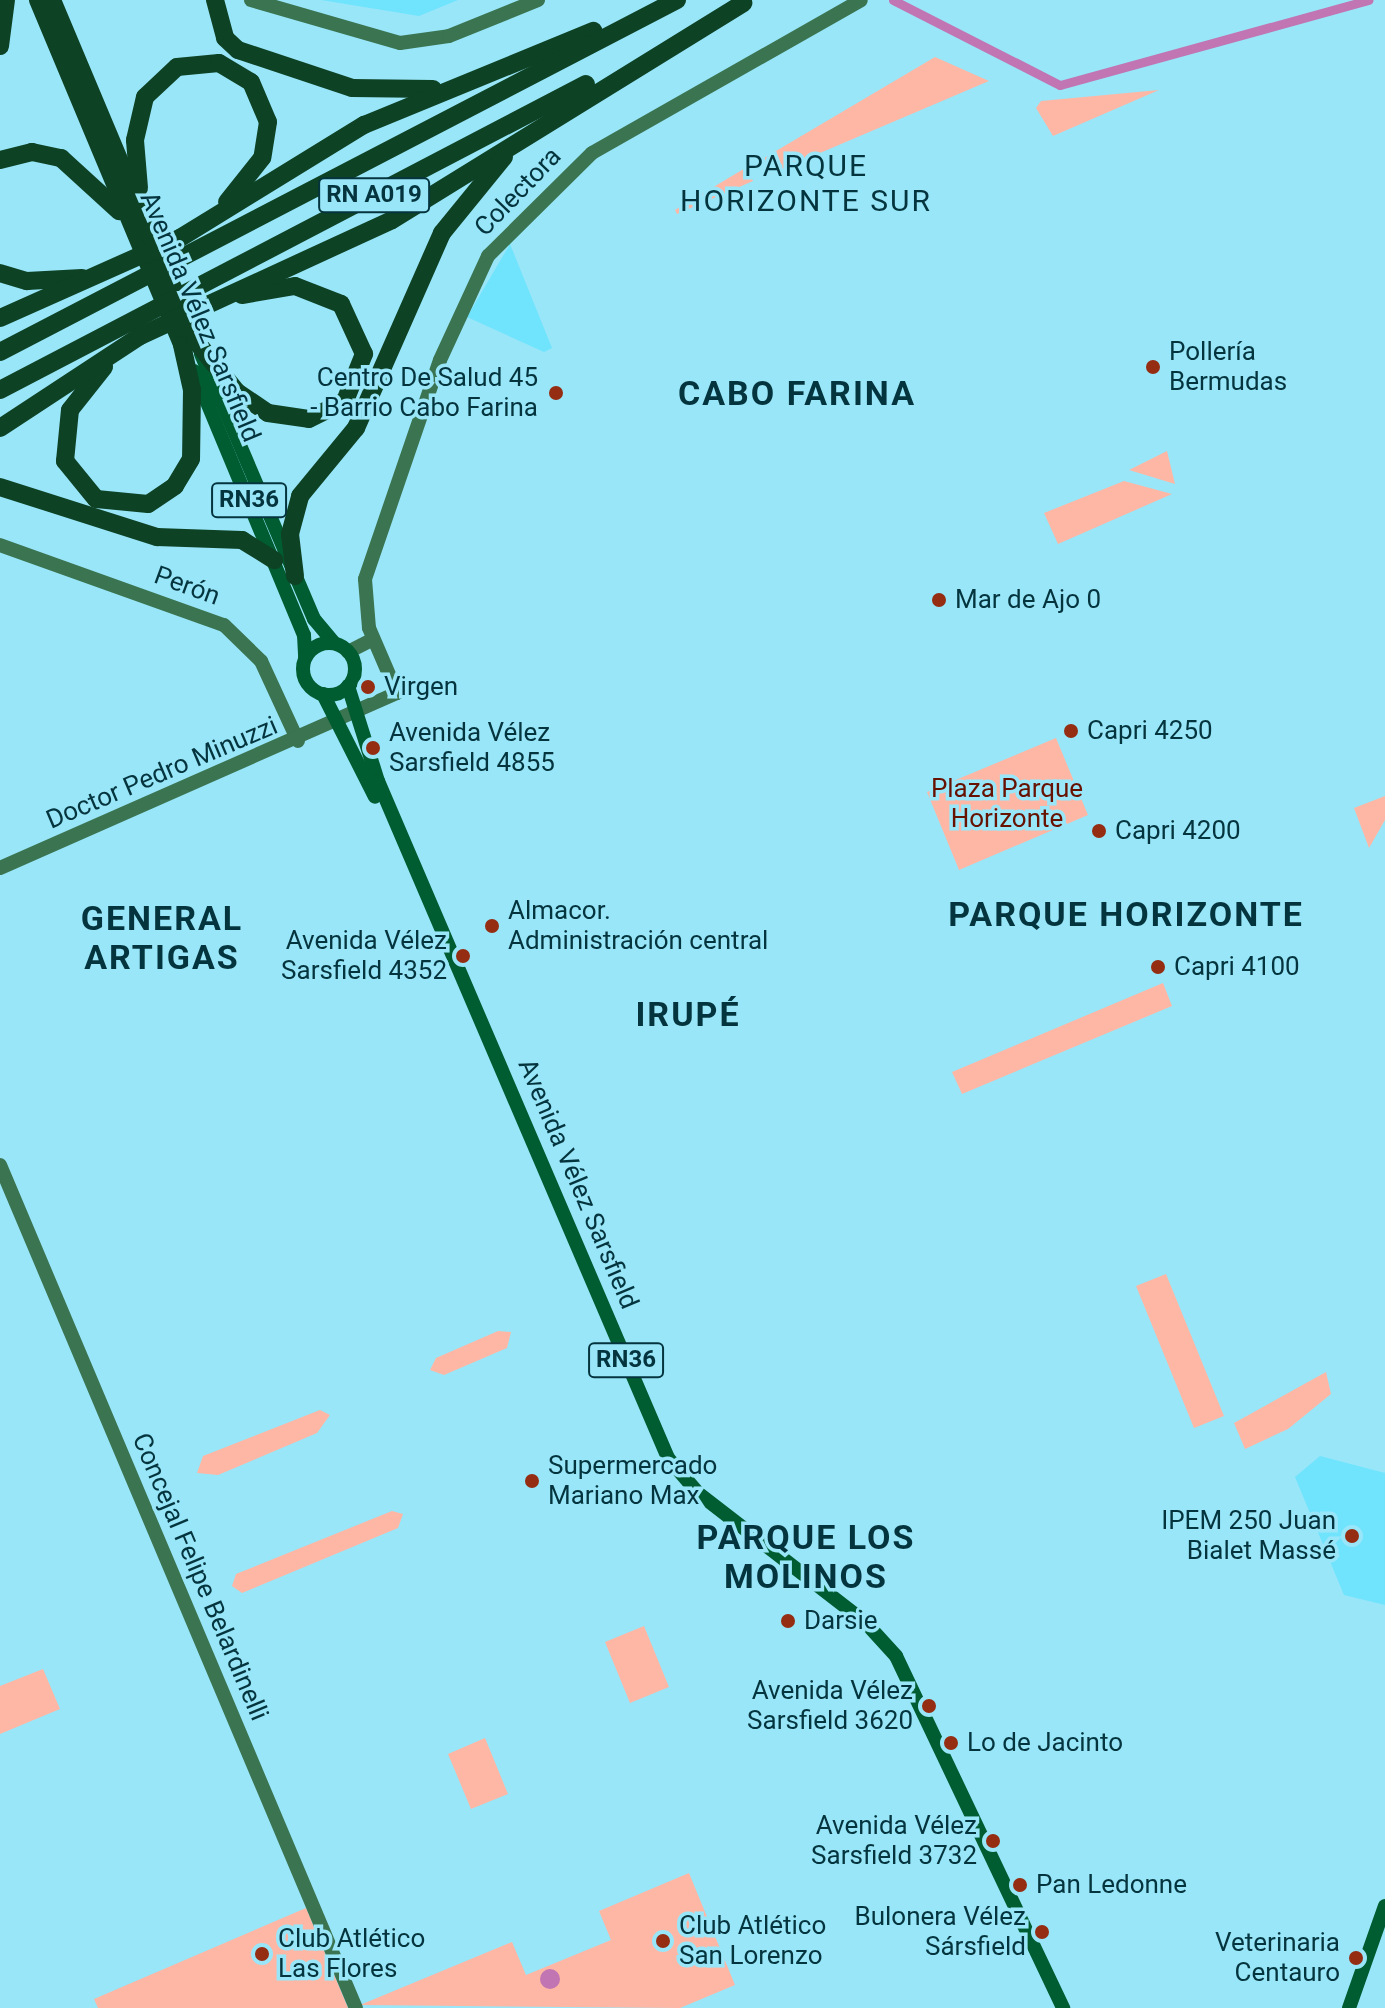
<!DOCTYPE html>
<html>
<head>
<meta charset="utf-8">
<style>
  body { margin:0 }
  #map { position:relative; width:1385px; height:2008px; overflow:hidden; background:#99e6f9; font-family:Roboto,sans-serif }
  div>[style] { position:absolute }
  .built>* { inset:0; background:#70e3fd }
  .green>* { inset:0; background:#feb7a5 }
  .water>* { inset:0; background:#c175b2 }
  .round { border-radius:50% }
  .canal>* { height:9px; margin:-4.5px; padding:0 4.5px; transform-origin:4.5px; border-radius:4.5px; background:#c175b2 }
  .secondary>* { height:14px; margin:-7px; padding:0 7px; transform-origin:7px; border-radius:7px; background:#3b7450 }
  .primary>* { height:14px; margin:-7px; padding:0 7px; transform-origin:7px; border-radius:7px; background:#005c31 }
  .primary>.ring { margin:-7px; padding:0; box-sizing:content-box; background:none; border:14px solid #005c31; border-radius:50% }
  .highway>* { height:18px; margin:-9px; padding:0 9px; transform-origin:9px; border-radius:9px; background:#0e4225 }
  .dots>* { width:22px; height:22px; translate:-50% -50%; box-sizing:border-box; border:4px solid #99e6f9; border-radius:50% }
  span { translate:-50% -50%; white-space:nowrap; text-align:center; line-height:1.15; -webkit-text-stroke:7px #99e6f9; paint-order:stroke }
  .shield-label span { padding:2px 6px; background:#99e6f9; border:2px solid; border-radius:6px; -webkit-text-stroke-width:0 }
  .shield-label { font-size:24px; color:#04343d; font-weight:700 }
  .street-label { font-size:26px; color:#04343d }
  .poi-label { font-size:26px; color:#04343d }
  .left { translate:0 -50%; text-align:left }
  .right { translate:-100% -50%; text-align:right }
  .park-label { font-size:26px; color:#671100 }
  .quarter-label { font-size:30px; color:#04343d; letter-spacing:2px }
  .district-label { font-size:34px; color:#04343d; font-weight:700; letter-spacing:2px }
</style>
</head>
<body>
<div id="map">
  <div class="built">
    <i style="clip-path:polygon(321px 0,458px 0,419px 16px)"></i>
    <i style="clip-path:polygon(510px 244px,552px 348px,544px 352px,467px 317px)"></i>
    <i style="clip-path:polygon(1320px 1456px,1385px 1473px,1385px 1605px,1344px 1595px,1295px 1477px)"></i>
  </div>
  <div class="green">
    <i style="clip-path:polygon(935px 57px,989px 81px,766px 176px,759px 161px)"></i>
    <i style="clip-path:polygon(1159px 90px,1053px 136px,1036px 108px,1041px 101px)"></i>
    <i style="clip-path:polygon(747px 167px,753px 181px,677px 214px,675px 210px)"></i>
    <i style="clip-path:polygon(1167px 451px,1175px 484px,1129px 470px)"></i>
    <i style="clip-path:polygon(1124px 481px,1172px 494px,1058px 544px,1044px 513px)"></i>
    <i style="clip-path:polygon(1056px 738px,1088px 815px,959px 870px,927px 792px)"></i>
    <i style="clip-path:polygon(1385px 796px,1385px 820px,1369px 848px,1354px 808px)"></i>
    <i style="clip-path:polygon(1163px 983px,1172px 1006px,962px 1094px,952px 1072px)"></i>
    <i style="clip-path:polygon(1166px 1274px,1224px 1416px,1194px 1428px,1136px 1286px)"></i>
    <i style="clip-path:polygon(498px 1331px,511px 1332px,507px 1348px,444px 1375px,430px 1370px,436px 1358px)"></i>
    <i style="clip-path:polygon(1326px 1372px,1331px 1394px,1288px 1429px,1245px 1449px,1234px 1423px)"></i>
    <i style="clip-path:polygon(320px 1410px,330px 1415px,317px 1433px,218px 1475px,197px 1473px,203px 1456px)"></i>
    <i style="clip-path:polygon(392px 1511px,403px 1514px,398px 1528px,242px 1593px,232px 1586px,236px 1574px)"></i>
    <i style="clip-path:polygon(644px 1626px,669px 1687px,630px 1703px,605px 1642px)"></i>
    <i style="clip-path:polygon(43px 1669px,60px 1709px,0 1734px,0 1686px)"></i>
    <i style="clip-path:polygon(485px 1738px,508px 1794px,471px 1809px,448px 1754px)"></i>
    <i style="clip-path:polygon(689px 1873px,735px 1985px,680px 2008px,360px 2005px,512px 1942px,526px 1975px,611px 1940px,599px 1911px)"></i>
    <i style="clip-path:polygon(306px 1908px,348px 2008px,98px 2008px,94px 1999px)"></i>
  </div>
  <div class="water">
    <i class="round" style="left:540px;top:1969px;width:20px;height:20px"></i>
  </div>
  <div class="canal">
    <i style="left:893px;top:0;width:187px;rotate:27deg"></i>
    <i style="left:1060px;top:85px;width:320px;rotate:-15.4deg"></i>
  </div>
  <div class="secondary">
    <i style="left:251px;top:0;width:155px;rotate:16.1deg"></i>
    <i style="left:400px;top:43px;width:49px;rotate:-8.1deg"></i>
    <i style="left:449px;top:36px;width:96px;rotate:-22deg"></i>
    <i style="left:0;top:545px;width:238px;rotate:19.7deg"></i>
    <i style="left:224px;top:625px;width:52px;rotate:44.2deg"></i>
    <i style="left:261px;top:661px;width:88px;rotate:65.2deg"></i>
    <i style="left:348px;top:652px;width:28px;rotate:-27deg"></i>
    <i style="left:0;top:868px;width:434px;rotate:-23.8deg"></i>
    <i style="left:397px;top:693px;width:71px;rotate:-113.3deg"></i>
    <i style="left:369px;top:628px;width:49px;rotate:-94.7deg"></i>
    <i style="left:365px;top:579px;width:231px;rotate:-71.1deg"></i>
    <i style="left:440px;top:360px;width:115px;rotate:-65.2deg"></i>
    <i style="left:488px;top:256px;width:146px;rotate:-44.7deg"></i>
    <i style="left:592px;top:153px;width:309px;rotate:-29.6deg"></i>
    <i style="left:0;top:1165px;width:915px;rotate:67.11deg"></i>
  </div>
  <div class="primary">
    <i style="left:201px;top:354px;width:288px;rotate:66.9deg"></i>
    <i style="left:314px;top:619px;width:31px;rotate:50deg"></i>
    <i style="left:194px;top:371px;width:286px;rotate:67.4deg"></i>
    <i style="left:304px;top:635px;width:22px;rotate:87deg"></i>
    <i class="ring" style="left:303px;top:643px;width:38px;height:38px"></i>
    <i style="left:348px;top:686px;width:100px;rotate:72.5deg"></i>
    <i style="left:378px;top:781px;width:736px;rotate:66.81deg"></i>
    <i style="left:668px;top:1458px;width:46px;rotate:49.4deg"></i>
    <i style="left:698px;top:1493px;width:211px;rotate:37.7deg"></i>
    <i style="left:865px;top:1622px;width:46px;rotate:47.6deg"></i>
    <i style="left:896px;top:1656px;width:390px;rotate:64.6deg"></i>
    <i style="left:323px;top:694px;width:115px;rotate:63.2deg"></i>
    <i style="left:1349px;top:2008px;width:108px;rotate:-70.6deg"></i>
  </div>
  <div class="highway">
    <i style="left:38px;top:0;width:374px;rotate:67.3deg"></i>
    <i style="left:182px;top:345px;width:46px;rotate:77.5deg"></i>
    <i style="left:192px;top:390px;width:69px;rotate:90.8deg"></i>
    <i style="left:191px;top:459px;width:31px;rotate:121deg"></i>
    <i style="left:175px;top:486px;width:32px;rotate:146deg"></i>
    <i style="left:148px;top:504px;width:52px;rotate:-174.5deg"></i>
    <i style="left:96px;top:499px;width:49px;rotate:-129.2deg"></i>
    <i style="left:65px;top:461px;width:51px;rotate:-84.4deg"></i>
    <i style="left:70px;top:410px;width:55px;rotate:-51.7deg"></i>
    <i style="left:52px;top:0;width:369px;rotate:67.2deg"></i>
    <i style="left:195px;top:340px;width:67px;rotate:51.1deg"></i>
    <i style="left:237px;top:392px;width:37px;rotate:34deg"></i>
    <i style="left:268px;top:413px;width:41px;rotate:8.3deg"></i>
    <i style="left:309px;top:419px;width:40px;rotate:-26.6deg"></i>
    <i style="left:345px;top:401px;width:51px;rotate:-68deg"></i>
    <i style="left:364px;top:354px;width:55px;rotate:-114.7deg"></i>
    <i style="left:341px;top:304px;width:49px;rotate:-158.6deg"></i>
    <i style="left:295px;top:286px;width:54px;rotate:170.4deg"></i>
    <i style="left:215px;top:0;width:39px;rotate:75deg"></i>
    <i style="left:225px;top:38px;width:18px;rotate:43deg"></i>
    <i style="left:238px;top:50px;width:120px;rotate:18.4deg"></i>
    <i style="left:352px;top:88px;width:81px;rotate:0.7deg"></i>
    <i style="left:0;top:46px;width:46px;rotate:-82.6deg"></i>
    <i style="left:0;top:160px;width:33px;rotate:-14deg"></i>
    <i style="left:32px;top:152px;width:30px;rotate:12deg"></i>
    <i style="left:61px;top:158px;width:79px;rotate:42.4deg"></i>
    <i style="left:139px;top:188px;width:48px;rotate:-94.8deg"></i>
    <i style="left:135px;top:140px;width:44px;rotate:-76.9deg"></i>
    <i style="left:145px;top:97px;width:44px;rotate:-43.2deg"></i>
    <i style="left:177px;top:67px;width:42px;rotate:-5.4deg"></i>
    <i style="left:219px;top:63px;width:37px;rotate:31deg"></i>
    <i style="left:251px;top:82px;width:43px;rotate:67deg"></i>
    <i style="left:268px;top:122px;width:36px;rotate:99deg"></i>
    <i style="left:262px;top:158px;width:56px;rotate:128.5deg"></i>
    <i style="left:0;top:273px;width:28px;rotate:17deg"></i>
    <i style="left:27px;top:281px;width:55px;rotate:-3.1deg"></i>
    <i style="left:0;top:318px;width:197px;rotate:-24deg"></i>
    <i style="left:180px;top:238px;width:216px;rotate:-31.6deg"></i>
    <i style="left:364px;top:125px;width:248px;rotate:-22.3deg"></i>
    <i style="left:0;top:352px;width:763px;rotate:-27.47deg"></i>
    <i style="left:0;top:390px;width:661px;rotate:-27.57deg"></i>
    <i style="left:0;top:428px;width:168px;rotate:-33.3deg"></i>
    <i style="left:140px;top:336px;width:277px;rotate:-24.7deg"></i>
    <i style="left:392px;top:220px;width:413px;rotate:-31.7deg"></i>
    <i style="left:0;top:487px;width:165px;rotate:17.7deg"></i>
    <i style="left:157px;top:537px;width:85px;rotate:2deg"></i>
    <i style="left:242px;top:540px;width:38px;rotate:32deg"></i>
    <i style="left:295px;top:576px;width:42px;rotate:-96.8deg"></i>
    <i style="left:290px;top:534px;width:39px;rotate:-75deg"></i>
    <i style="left:300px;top:496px;width:88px;rotate:-50.5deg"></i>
    <i style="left:356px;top:428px;width:213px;rotate:-66.2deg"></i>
    <i style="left:442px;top:233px;width:98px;rotate:-50.8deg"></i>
  </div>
  <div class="dots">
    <i style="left:1153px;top:367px;background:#952d13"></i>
    <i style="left:556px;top:393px;background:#952d13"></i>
    <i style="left:939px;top:600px;background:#952d13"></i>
    <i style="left:368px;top:687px;background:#952d13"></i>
    <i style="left:1071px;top:731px;background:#952d13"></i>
    <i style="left:373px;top:748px;background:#952d13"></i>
    <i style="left:1099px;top:831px;background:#952d13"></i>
    <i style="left:492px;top:926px;background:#952d13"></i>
    <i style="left:463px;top:956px;background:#952d13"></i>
    <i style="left:1158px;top:967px;background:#952d13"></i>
    <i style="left:532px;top:1481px;background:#952d13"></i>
    <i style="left:1352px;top:1536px;background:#952d13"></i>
    <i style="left:788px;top:1621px;background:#952d13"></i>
    <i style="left:929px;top:1706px;background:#952d13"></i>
    <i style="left:951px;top:1743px;background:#952d13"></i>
    <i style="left:993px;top:1841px;background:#952d13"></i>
    <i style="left:1020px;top:1885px;background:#952d13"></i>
    <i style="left:1042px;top:1932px;background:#952d13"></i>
    <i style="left:663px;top:1941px;background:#952d13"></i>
    <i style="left:262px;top:1954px;background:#952d13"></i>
    <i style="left:1356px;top:1958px;background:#952d13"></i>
  </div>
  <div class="shield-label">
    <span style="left:374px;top:195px">RN A019</span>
    <span style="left:249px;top:500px">RN36</span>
    <span style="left:626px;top:1360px">RN36</span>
  </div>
  <div class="street-label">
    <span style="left:518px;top:192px;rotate:-46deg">Colectora</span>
    <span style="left:200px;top:317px;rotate:67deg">Avenida Vélez Sarsfield</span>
    <span style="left:187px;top:586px;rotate:20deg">Perón</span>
    <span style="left:162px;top:773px;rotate:-23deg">Doctor Pedro Minuzzi</span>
    <span style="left:578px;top:1184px;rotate:67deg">Avenida Vélez Sarsfield</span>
    <span style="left:200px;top:1577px;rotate:67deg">Concejal Felipe Belardinelli</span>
  </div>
  <div class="poi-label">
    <span class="left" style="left:1169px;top:367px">Pollería<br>Bermudas</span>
    <span class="right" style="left:538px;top:393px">Centro De Salud 45<br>- Barrio Cabo Farina</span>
    <span class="left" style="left:955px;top:600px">Mar de Ajo 0</span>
    <span class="left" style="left:384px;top:687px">Virgen</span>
    <span class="left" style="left:1087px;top:731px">Capri 4250</span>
    <span class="left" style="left:389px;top:748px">Avenida Vélez<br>Sarsfield 4855</span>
    <span class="left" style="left:1115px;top:831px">Capri 4200</span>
    <span class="left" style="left:508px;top:926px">Almacor.<br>Administración central</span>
    <span class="right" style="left:447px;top:956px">Avenida Vélez<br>Sarsfield 4352</span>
    <span class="left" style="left:1174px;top:967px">Capri 4100</span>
    <span class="left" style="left:548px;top:1481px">Supermercado<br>Mariano Max</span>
    <span class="right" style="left:1336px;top:1536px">IPEM 250 Juan<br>Bialet Massé</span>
    <span class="left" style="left:804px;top:1621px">Darsie</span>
    <span class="right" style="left:913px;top:1706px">Avenida Vélez<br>Sarsfield 3620</span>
    <span class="left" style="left:967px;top:1743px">Lo de Jacinto</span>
    <span class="right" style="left:977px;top:1841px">Avenida Vélez<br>Sarsfield 3732</span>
    <span class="left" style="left:1036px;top:1885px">Pan Ledonne</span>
    <span class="right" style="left:1026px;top:1932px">Bulonera Vélez<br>Sársfield</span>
    <span class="left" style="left:679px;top:1941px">Club Atlético<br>San Lorenzo</span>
    <span class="left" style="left:278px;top:1954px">Club Atlético<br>Las Flores</span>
    <span class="right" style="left:1340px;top:1958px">Veterinaria<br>Centauro</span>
  </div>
  <div class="park-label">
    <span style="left:1007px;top:804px">Plaza Parque<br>Horizonte</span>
  </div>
  <div class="quarter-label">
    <span style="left:806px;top:183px">PARQUE<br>HORIZONTE SUR</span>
  </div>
  <div class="district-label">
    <span style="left:797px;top:394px">CABO FARINA</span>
    <span style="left:1126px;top:915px">PARQUE HORIZONTE</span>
    <span style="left:162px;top:938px">GENERAL<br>ARTIGAS</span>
    <span style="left:688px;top:1015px">IRUPÉ</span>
    <span style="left:806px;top:1557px">PARQUE LOS<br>MOLINOS</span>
  </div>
</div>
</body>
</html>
